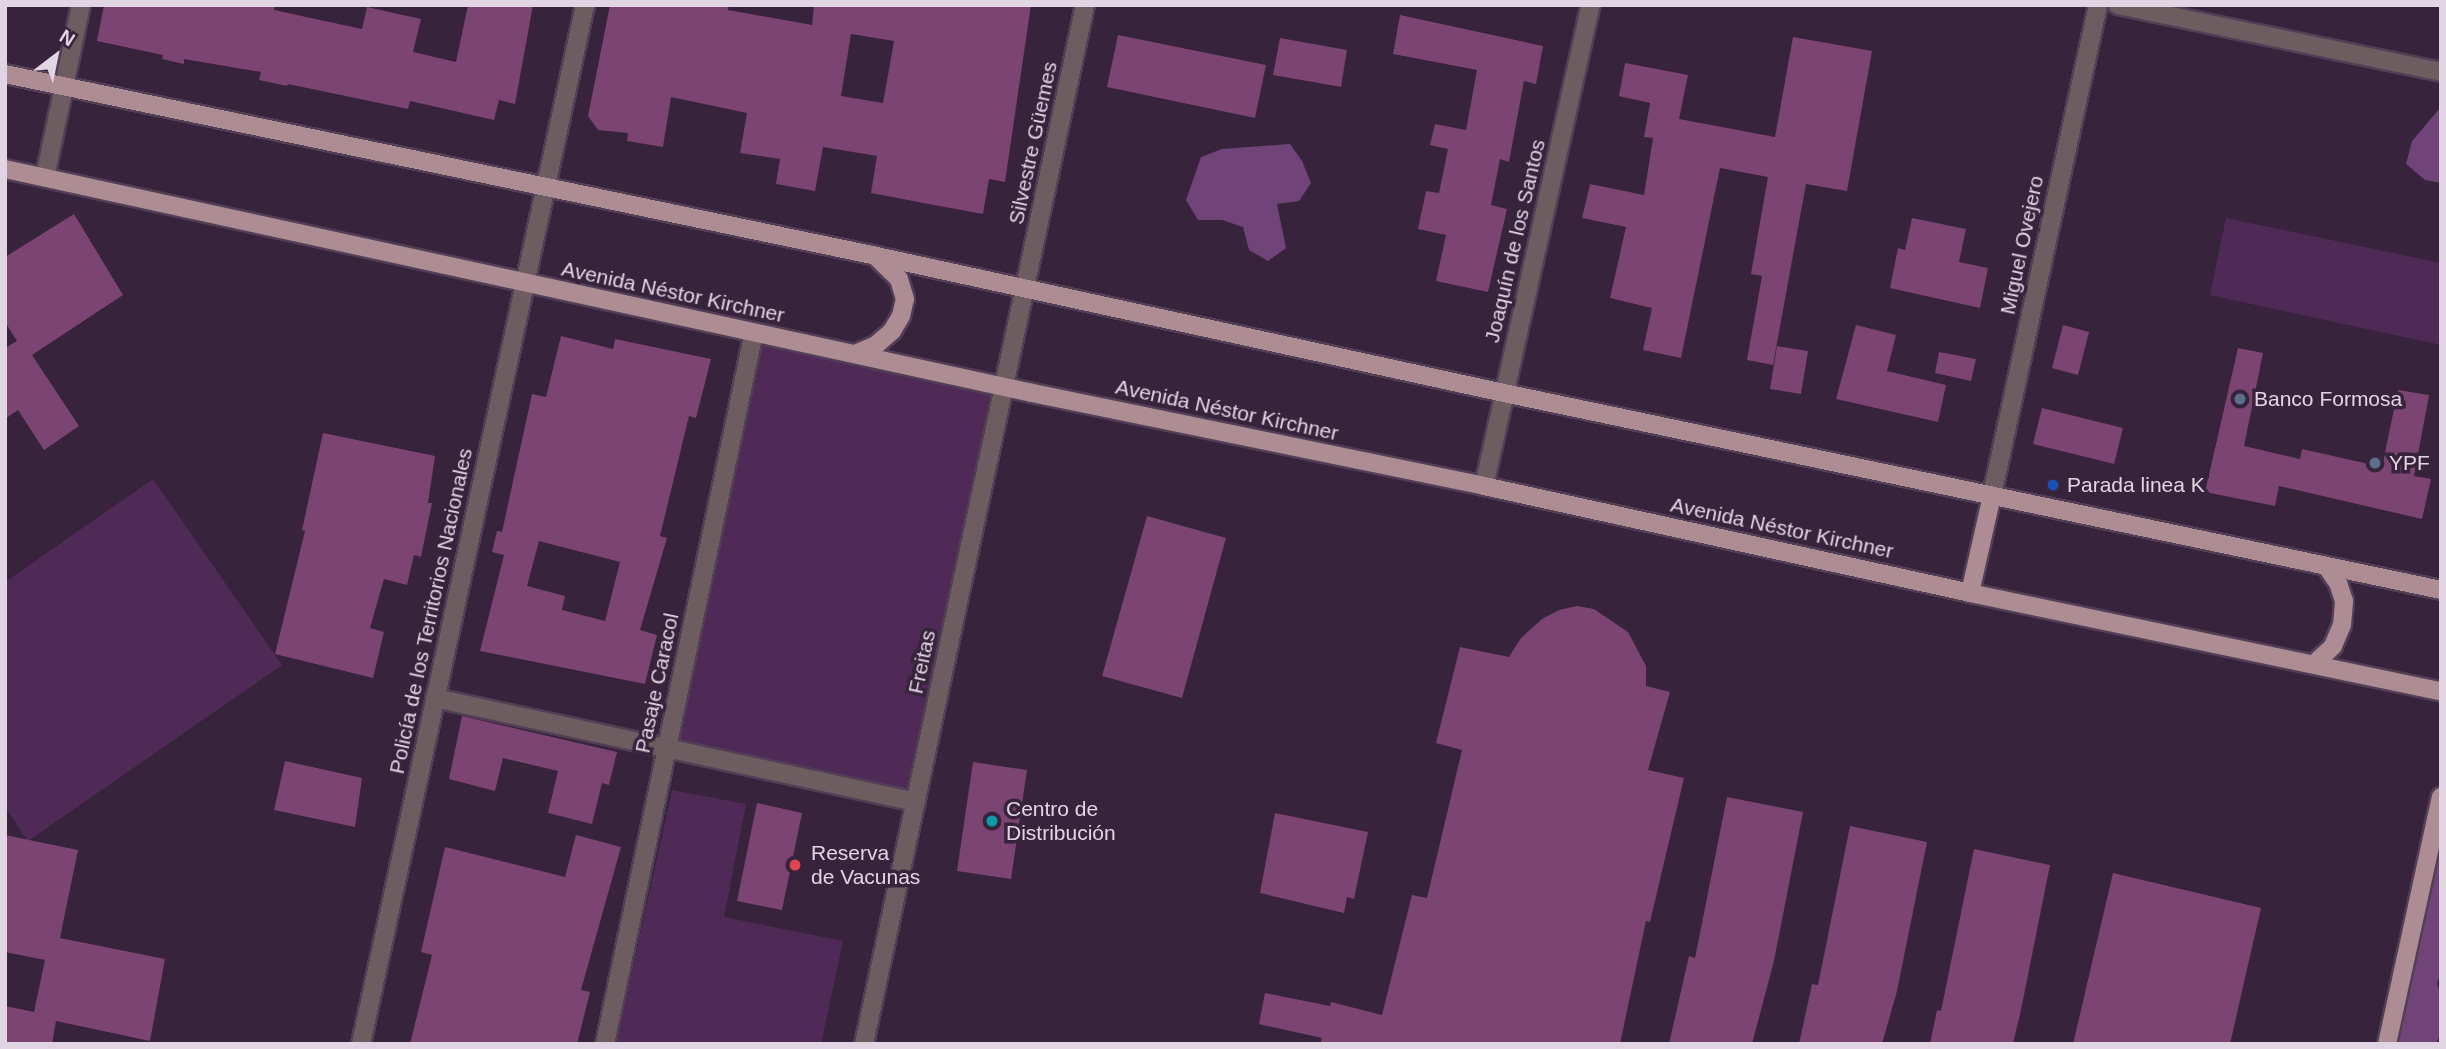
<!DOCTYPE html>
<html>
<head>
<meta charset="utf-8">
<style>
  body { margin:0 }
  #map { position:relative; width:2446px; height:1049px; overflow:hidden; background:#37233b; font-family:Helvetica,sans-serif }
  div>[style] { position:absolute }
  .green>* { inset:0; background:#502a57 }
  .forest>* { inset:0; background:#714479 }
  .building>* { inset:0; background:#7b4472 }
  .roads { filter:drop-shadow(2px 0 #523f56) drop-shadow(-2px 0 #523f56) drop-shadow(0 2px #523f56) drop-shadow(0 -2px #523f56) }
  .minor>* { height:18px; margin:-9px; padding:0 9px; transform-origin:9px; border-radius:9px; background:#6d5c60 }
  .major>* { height:18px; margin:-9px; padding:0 9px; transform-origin:9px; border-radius:9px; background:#ad8c94 }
  .dots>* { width:19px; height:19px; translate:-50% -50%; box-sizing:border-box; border:4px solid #37233b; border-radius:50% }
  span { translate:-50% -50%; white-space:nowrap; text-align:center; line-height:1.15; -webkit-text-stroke:7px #37233b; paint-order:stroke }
  .street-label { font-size:21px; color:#e1d4e3 }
  .poi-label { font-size:21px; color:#e1d4e3 }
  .left { translate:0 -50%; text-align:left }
  .frame { position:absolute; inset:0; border:7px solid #e1d4e3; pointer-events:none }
  .north { position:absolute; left:21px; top:21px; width:70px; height:70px; -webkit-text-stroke:5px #37233b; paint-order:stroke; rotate:32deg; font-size:19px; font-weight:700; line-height:28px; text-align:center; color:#e1d4e3 }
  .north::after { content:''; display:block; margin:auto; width:24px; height:32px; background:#e1d4e3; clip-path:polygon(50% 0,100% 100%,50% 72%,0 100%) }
</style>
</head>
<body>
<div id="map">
  <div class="green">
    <i style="clip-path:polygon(2226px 218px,2441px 263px,2441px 345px,2210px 295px)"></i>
    <i style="clip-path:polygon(760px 341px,995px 392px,908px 791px,675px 741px)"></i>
    <i style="clip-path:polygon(153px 479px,282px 665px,28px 841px,5px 807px,5px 582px)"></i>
    <i style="clip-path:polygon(672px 790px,746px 804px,724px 917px,843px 941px,821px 1044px,616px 1044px)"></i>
  </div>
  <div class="forest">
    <i style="clip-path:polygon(2441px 107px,2441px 183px,2425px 180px,2406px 164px,2412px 141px)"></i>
    <i style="clip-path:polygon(1290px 144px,1302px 161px,1311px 183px,1299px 201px,1277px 204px,1286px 248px,1268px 261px,1249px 250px,1243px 227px,1222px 220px,1198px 220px,1186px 200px,1201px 157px,1222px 149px)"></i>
    <i style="clip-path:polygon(2439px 846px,2441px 971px,2437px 984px,2441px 995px,2441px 1032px,2436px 1044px,2386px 1044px,2410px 987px,2408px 967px,2421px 940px,2417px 910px)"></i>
  </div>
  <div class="building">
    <i style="clip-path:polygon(104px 5px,275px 5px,274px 10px,362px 29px,367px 7px,421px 19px,413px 52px,456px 62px,468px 5px,533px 5px,515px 104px,499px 100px,494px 120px,410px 101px,408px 109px,288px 84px,287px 86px,259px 80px,261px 72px,184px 59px,184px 64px,162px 59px,163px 55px,97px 41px)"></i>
    <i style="clip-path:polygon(evenodd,610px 5px,729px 5px,728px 10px,812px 25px,814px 5px,1031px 5px,1005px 182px,989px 179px,983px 214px,929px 204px,871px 193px,877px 156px,823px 147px,815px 191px,776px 184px,780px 159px,740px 153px,747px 113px,671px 97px,663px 147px,627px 141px,628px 133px,598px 130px,588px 116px,610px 5px,851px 34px,894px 41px,883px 103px,841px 96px,851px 34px)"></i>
    <i style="clip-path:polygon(1400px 15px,1543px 46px,1536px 84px,1524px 81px,1509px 162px,1500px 159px,1491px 205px,1507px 209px,1488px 292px,1436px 281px,1446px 235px,1418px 229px,1426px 191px,1439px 193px,1448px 149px,1430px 145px,1435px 124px,1466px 130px,1477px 70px,1393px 54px)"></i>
    <i style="clip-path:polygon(1118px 35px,1266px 65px,1255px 118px,1107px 87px)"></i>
    <i style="clip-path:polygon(1793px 37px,1872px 51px,1847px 191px,1806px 184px,1773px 365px,1747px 360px,1762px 276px,1751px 274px,1768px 177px,1720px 168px,1681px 358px,1643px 350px,1652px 308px,1610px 298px,1626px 227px,1582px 218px,1590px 184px,1644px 195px,1653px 138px,1644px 137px,1650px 103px,1619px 96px,1625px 63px,1688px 75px,1679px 119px,1775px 137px)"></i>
    <i style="clip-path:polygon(1280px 38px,1347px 50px,1341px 87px,1273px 75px)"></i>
    <i style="clip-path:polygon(74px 214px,123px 295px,32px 355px,79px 426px,44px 450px,18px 410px,5px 419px,5px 348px,17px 341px,5px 322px,5px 257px)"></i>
    <i style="clip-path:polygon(1912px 218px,1966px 229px,1959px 262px,1988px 268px,1980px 308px,1890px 288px,1898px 248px,1905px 250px)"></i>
    <i style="clip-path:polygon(1856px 325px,1896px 335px,1887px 371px,1946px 385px,1938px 422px,1836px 399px)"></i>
    <i style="clip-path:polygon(2063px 325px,2089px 332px,2078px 375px,2052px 368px)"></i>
    <i style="clip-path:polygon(evenodd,561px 336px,613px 349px,615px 339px,711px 359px,696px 418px,689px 416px,660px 536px,667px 538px,640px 630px,657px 635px,645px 684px,480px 651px,504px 555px,492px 552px,497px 531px,502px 532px,532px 394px,546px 397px,561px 336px,539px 541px,620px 562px,605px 621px,562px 610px,565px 596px,527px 586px,539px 541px)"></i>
    <i style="clip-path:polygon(1777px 346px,1808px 351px,1801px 394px,1770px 389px)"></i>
    <i style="clip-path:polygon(2238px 348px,2263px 353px,2244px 446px,2300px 459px,2302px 449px,2382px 467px,2398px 390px,2429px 395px,2414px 476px,2431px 479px,2422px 519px,2279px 486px,2275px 506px,2205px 492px)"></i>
    <i style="clip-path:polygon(1939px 352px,1976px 359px,1971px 381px,1935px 373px)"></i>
    <i style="clip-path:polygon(2042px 408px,2123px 428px,2114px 464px,2033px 444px)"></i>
    <i style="clip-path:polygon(323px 433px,435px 456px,428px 503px,432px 503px,421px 557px,414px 555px,407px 585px,384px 579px,370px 628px,384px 632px,373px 678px,275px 654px,305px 531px,302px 530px)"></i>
    <i style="clip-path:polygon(1147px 516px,1226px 538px,1182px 698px,1102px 676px)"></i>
    <i style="clip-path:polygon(1577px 606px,1594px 609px,1628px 632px,1646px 666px,1646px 686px,1670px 692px,1648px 770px,1684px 778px,1650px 922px,1646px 921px,1620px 1044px,1320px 1044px,1322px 1038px,1259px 1024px,1265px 993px,1330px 1006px,1331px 1002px,1382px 1015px,1412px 895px,1427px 898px,1462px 750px,1436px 743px,1460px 647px,1509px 657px,1521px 638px,1542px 619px,1559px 610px)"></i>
    <i style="clip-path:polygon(462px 716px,617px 752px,609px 785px,602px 783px,592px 824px,548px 813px,558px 771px,503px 758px,495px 791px,449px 779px)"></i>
    <i style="clip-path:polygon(285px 761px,362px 778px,355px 827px,274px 810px)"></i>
    <i style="clip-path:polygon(973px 762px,1027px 770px,1011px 879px,957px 871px)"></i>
    <i style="clip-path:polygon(1727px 797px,1803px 812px,1774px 961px,1752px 1044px,1669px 1044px,1689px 956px,1695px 958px)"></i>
    <i style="clip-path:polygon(757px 803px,802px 813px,782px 910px,737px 901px)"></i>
    <i style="clip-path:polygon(1275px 813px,1368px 832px,1354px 899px,1347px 897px,1344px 913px,1260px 893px)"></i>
    <i style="clip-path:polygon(1850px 826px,1927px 842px,1897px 991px,1882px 1044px,1799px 1044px,1812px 984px,1818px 985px)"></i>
    <i style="clip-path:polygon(5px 835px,78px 850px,60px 938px,165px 959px,150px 1041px,56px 1021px,52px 1044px,5px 1044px,5px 1006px,34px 1012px,45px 960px,5px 952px)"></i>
    <i style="clip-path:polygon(576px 835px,621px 847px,581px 990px,590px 992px,577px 1044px,410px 1044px,432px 955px,421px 952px,445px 847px,565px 877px)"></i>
    <i style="clip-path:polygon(1974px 849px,2050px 865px,2021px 1010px,2013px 1044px,1930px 1044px,1937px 1010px,1941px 1011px)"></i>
    <i style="clip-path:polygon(2113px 873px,2261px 908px,2230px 1044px,2073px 1044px)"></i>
  </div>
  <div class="roads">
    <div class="minor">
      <i style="left:2118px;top:5px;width:330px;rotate:11.7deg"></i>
      <i style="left:45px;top:177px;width:176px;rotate:-78.2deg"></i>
      <i style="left:1484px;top:486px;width:493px;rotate:-77.5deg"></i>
      <i style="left:1992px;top:495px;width:501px;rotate:-77.79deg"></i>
      <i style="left:435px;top:698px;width:492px;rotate:12.2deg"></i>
      <i style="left:361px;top:1044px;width:1063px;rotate:-77.83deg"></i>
      <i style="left:605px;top:1044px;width:727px;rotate:-78.18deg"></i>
      <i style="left:864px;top:1044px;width:1062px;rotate:-77.99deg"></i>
    </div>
    <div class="major">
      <i style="left:5px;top:74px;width:886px;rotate:11.79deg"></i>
      <i style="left:872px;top:255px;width:647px;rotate:12.32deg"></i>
      <i style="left:1504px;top:393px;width:957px;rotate:11.87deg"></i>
      <i style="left:5px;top:169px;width:1051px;rotate:12.3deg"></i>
      <i style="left:1032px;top:393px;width:461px;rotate:11.6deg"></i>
      <i style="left:1484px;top:486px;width:498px;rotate:12.4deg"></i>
      <i style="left:1970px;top:593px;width:481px;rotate:11.8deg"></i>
      <i style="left:855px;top:354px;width:23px;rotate:-23deg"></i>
      <i style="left:876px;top:345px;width:21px;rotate:-41deg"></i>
      <i style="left:892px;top:331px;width:17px;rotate:-59deg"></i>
      <i style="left:901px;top:316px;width:17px;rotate:-77deg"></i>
      <i style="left:905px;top:299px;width:21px;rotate:-107deg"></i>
      <i style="left:899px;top:279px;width:29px;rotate:-136deg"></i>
      <i style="left:1970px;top:593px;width:100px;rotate:-77.3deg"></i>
      <i style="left:2314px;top:664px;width:26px;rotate:-43deg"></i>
      <i style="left:2333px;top:646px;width:23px;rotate:-67deg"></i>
      <i style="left:2342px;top:625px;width:24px;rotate:-85deg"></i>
      <i style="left:2344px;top:601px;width:19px;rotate:-108deg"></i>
      <i style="left:2338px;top:583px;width:19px;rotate:-125deg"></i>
      <i style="left:2387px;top:1044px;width:253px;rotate:-77.7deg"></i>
    </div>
  </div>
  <div class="dots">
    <i style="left:2240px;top:399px;background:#5c6f8a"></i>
    <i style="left:2375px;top:463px;background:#5c6f8a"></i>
    <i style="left:2053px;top:485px;background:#1a4fb4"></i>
    <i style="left:992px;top:821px;background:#0f9aa8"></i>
    <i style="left:795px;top:865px;background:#e0444e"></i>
  </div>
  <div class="street-label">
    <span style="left:1033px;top:143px;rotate:-78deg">Silvestre Güemes</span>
    <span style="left:1515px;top:241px;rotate:-77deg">Joaquín de los Santos</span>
    <span style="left:2022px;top:245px;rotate:-78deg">Miguel Ovejero</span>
    <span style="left:673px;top:292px;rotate:12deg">Avenida Néstor Kirchner</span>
    <span style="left:1227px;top:410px;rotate:12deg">Avenida Néstor Kirchner</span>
    <span style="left:1782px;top:528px;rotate:12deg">Avenida Néstor Kirchner</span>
    <span style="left:431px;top:611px;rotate:-78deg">Policía de los Territorios Nacionales</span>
    <span style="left:922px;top:662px;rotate:-78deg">Freitas</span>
    <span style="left:657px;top:683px;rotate:-78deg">Pasaje Caracol</span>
  </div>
  <div class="poi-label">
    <span class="left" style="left:2254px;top:399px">Banco Formosa</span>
    <span class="left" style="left:2389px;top:463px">YPF</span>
    <span class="left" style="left:2067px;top:485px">Parada linea K</span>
    <span class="left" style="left:1006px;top:821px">Centro de<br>Distribución</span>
    <span class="left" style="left:811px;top:865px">Reserva<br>de Vacunas</span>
  </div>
  <div class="frame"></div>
  <div class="north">N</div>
</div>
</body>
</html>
